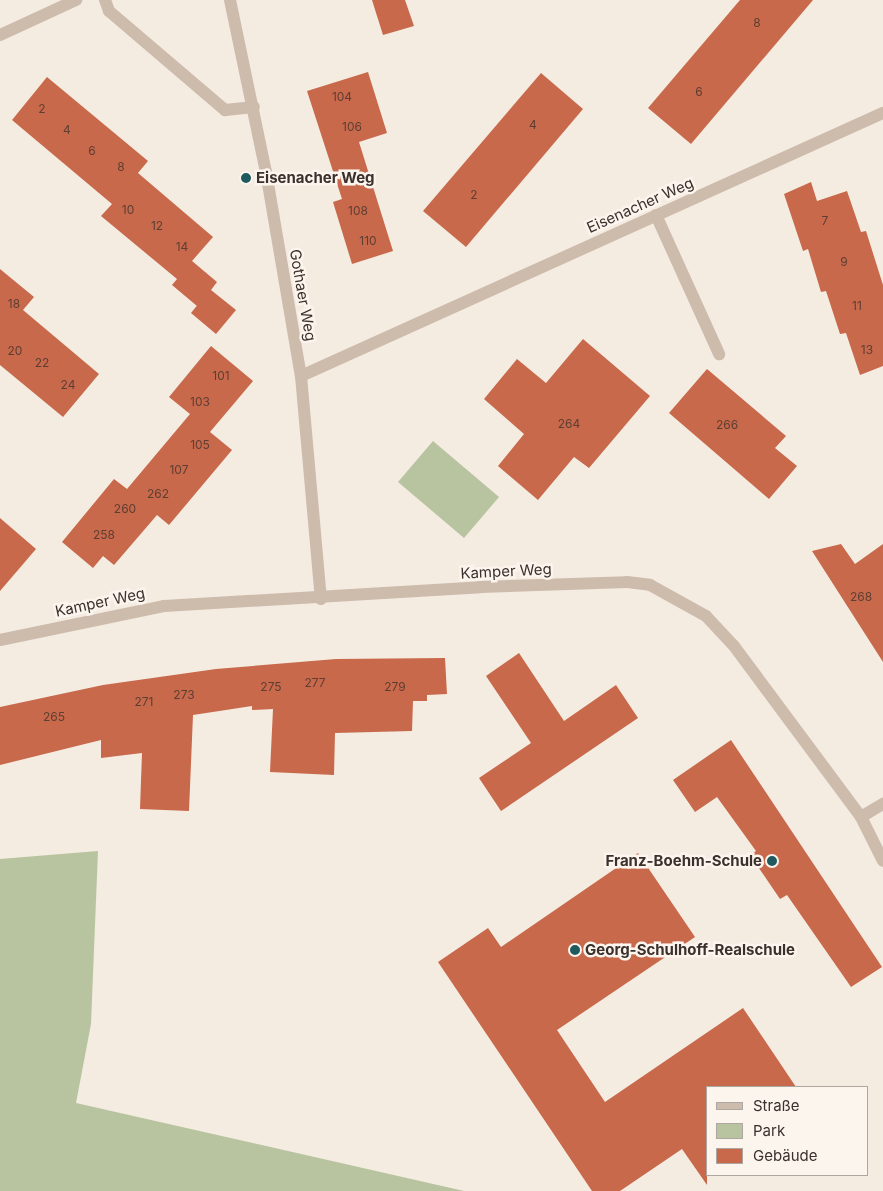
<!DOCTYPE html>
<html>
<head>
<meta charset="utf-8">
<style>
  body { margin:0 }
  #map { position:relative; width:883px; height:1191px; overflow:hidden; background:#f4ebe1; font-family:Inter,sans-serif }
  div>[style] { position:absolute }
  .green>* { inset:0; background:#b8c4a0 }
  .building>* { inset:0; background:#c8694b }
  .service>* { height:12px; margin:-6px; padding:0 6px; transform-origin:6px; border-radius:6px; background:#cdbbac }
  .minor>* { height:12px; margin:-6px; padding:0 6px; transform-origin:6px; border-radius:6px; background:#cdbbac }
  .dots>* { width:14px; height:14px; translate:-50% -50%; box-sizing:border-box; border:2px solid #fbf5ee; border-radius:50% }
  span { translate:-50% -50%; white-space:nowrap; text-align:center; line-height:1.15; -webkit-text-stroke:5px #fbf5ee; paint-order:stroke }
  .number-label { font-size:12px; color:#5e3e33 }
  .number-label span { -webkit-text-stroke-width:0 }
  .poi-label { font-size:15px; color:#3b302b; font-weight:700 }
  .left { translate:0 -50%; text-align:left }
  .right { translate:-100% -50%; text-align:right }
  .street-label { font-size:15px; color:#3b302b }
  .legend { position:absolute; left:706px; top:1086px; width:162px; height:90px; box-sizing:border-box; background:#fbf5ee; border:1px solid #aea6a0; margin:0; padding:6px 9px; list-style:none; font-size:15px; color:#3b302b }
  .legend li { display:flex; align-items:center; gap:10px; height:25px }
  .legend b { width:25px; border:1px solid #aea6a0 }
</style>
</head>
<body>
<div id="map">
  <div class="green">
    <i style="clip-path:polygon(433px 441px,499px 497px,464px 538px,398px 482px)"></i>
    <i style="clip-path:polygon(98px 851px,91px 1024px,76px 1103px,464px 1191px,0 1191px,0 859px)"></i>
  </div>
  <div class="building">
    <i style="clip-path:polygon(372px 0,405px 0,414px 26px,383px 35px)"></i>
    <i style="clip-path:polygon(740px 0,813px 0,691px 144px,648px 108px)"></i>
    <i style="clip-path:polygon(368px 72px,387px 133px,359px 142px,393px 251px,352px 264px,333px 202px,342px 199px,307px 91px)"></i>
    <i style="clip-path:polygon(541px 73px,583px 109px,466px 247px,423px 211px)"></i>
    <i style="clip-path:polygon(47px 77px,148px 161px,138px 173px,213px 237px,192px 261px,217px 282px,211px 290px,236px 310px,216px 334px,191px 313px,199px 303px,197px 306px,172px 285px,187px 267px,177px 279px,101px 216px,112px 204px,12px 120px)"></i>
    <i style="clip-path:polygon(811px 182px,817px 201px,847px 191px,861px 232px,866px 231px,883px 285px,883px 366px,860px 375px,846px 333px,840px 334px,826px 291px,821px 292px,808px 249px,803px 251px,784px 194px)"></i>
    <i style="clip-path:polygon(0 269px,34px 297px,23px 310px,99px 374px,63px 417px,0 365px)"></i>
    <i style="clip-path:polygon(583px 339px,650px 396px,589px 468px,574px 457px,538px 500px,498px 466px,524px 434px,484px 399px,517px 359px,546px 383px)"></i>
    <i style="clip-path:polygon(211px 346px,253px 381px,210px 432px,232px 450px,169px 525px,157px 515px,114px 565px,103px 556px,93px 568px,62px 542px,114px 479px,127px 489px,190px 414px,169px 397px)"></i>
    <i style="clip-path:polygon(707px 369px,786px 436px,775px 448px,797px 466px,769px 499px,669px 413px)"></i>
    <i style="clip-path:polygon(0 518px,36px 549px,0 591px)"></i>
    <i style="clip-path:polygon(841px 544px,855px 564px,883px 544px,883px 662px,812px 551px)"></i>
    <i style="clip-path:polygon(519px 653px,564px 721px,616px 685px,638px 718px,501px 811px,479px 778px,531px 743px,486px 676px)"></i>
    <i style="clip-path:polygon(445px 658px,447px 694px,427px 695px,427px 701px,413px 701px,412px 731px,335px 733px,334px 775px,270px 772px,273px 709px,252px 710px,252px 706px,193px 715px,189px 811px,140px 809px,142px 753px,101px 758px,101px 740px,0 765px,0 707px,103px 685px,216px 669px,336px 659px)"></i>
    <i style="clip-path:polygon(731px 740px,882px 967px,851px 987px,787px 895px,780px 899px,750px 855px,756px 851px,717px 797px,695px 812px,673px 780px)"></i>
    <i style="clip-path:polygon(638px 853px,695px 937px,557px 1030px,605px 1102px,743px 1008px,796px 1087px,707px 1087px,707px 1185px,682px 1149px,620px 1191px,592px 1191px,438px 962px,488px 928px,501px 947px)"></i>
  </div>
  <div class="service">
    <i style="left:105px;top:0;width:12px;rotate:70deg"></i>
    <i style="left:109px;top:11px;width:153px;rotate:40.5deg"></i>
    <i style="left:225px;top:110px;width:29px;rotate:-6deg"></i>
    <i style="left:656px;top:215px;width:153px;rotate:65.6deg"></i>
  </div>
  <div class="minor">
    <i style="left:230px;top:0;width:176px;rotate:78.2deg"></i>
    <i style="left:266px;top:172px;width:207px;rotate:80.3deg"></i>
    <i style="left:301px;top:376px;width:224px;rotate:84.9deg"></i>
    <i style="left:0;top:35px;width:84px;rotate:-24.7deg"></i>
    <i style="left:301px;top:376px;width:639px;rotate:-24.32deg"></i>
    <i style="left:0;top:640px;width:167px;rotate:-11.7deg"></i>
    <i style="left:164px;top:606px;width:317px;rotate:-3.4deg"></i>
    <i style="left:480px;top:587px;width:147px;rotate:-1.9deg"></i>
    <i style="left:627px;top:582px;width:23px;rotate:7deg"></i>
    <i style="left:650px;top:585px;width:64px;rotate:29deg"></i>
    <i style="left:706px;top:616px;width:41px;rotate:47deg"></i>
    <i style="left:734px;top:646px;width:213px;rotate:53.4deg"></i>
    <i style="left:861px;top:817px;width:49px;rotate:63.4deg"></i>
    <i style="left:861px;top:817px;width:26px;rotate:-31deg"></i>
  </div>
  <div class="dots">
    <i style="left:246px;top:178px;background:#1f5a5e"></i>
    <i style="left:772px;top:861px;background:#1f5a5e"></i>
    <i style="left:575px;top:950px;background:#1f5a5e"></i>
  </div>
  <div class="number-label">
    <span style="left:757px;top:23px">8</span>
    <span style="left:699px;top:92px">6</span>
    <span style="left:342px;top:97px">104</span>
    <span style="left:42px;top:109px">2</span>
    <span style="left:533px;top:125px">4</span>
    <span style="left:352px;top:127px">106</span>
    <span style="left:67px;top:130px">4</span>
    <span style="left:92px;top:151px">6</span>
    <span style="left:121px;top:167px">8</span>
    <span style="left:474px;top:195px">2</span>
    <span style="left:128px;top:210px">10</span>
    <span style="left:358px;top:211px">108</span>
    <span style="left:825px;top:221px">7</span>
    <span style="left:157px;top:226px">12</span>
    <span style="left:368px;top:241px">110</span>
    <span style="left:182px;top:247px">14</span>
    <span style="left:844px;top:262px">9</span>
    <span style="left:14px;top:304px">18</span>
    <span style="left:857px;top:306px">11</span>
    <span style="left:867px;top:350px">13</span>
    <span style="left:15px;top:351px">20</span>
    <span style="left:42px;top:363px">22</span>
    <span style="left:221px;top:376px">101</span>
    <span style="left:68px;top:385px">24</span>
    <span style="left:200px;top:402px">103</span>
    <span style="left:569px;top:424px">264</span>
    <span style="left:727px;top:425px">266</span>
    <span style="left:200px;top:445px">105</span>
    <span style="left:179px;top:470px">107</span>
    <span style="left:158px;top:494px">262</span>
    <span style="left:125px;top:509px">260</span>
    <span style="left:104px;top:535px">258</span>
    <span style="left:861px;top:597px">268</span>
    <span style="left:315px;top:683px">277</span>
    <span style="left:271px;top:687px">275</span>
    <span style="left:395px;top:687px">279</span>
    <span style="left:184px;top:695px">273</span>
    <span style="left:144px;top:702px">271</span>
    <span style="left:54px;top:717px">265</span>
  </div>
  <div class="poi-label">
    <span class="left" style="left:256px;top:178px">Eisenacher Weg</span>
    <span class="right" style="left:762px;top:861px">Franz-Boehm-Schule</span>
    <span class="left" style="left:585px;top:950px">Georg-Schulhoff-Realschule</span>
  </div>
  <div class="street-label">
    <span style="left:640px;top:205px;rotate:-24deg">Eisenacher Weg</span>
    <span style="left:303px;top:295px;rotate:80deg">Gothaer Weg</span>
    <span style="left:506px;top:571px;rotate:-3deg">Kamper Weg</span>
    <span style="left:100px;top:602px;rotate:-12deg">Kamper Weg</span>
  </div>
  <ul class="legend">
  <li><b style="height:6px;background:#cdbbac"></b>Straße</li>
  <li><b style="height:14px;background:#b8c4a0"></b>Park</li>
  <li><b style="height:14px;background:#c8694b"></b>Gebäude</li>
  </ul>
</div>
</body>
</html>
